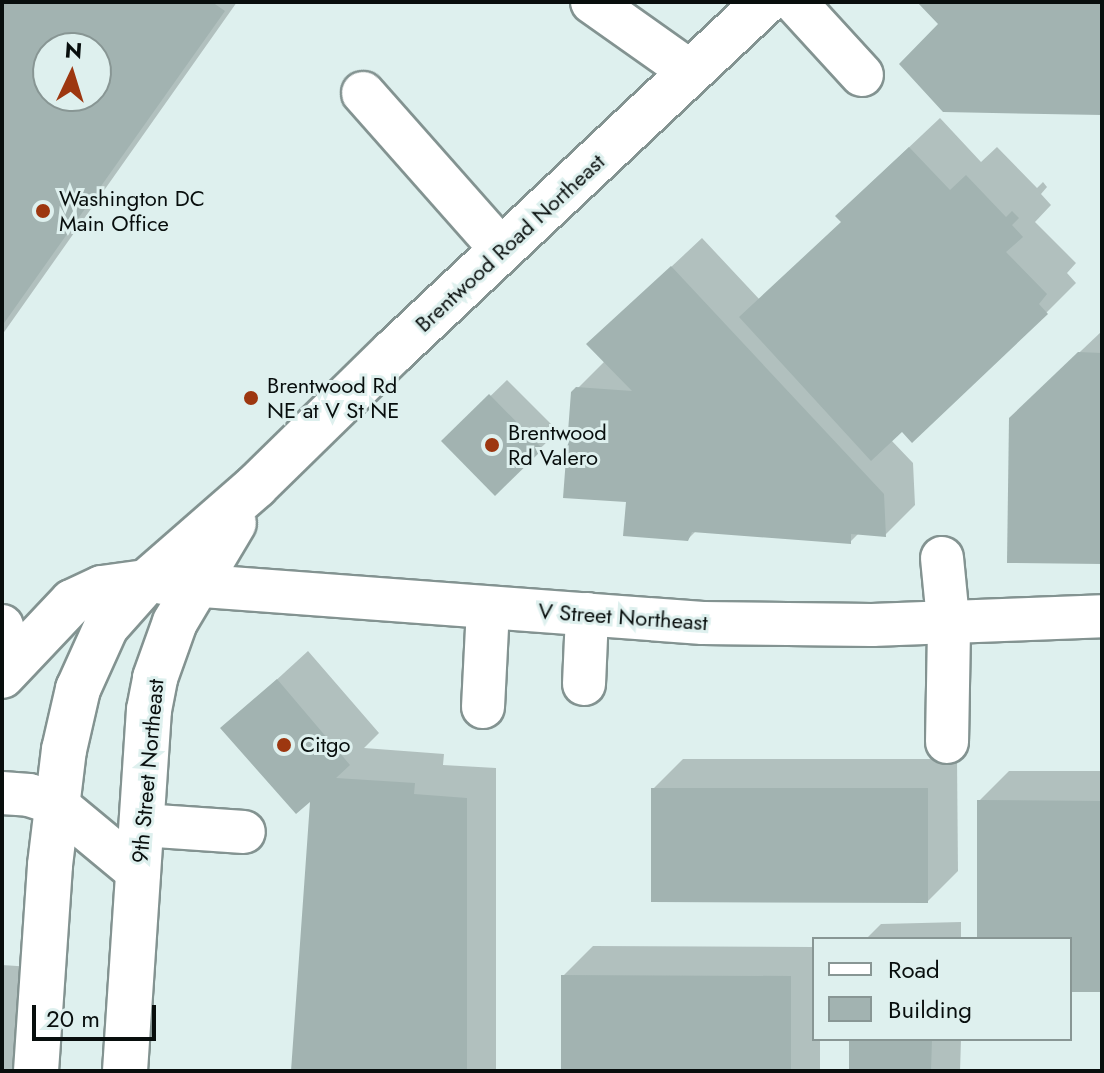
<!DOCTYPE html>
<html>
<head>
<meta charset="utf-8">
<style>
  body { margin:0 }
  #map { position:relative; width:1104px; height:1073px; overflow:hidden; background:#def0ee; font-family:Jost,sans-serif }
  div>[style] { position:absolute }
  .shadow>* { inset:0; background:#0003 }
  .building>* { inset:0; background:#a2b3b1 }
  .roads { filter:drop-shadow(2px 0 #839391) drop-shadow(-2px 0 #839391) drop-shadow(0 2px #839391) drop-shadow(0 -2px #839391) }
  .minor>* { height:42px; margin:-21px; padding:0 21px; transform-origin:21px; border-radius:21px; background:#fff }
  .major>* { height:44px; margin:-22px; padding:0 22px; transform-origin:22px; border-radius:22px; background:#fff }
  .dots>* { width:22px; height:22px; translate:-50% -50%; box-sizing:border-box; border:4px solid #def0ee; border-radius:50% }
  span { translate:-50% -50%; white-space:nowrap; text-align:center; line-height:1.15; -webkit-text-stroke:6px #def0ee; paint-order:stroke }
  .poi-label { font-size:22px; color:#080e0d }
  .left { translate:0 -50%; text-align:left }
  .street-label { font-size:22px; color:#080e0d }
  .frame { position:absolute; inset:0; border:4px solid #080e0d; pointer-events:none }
  .legend { position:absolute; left:812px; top:937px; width:260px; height:104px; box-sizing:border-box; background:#def0ee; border:2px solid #889694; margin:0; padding:10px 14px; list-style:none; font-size:24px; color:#080e0d }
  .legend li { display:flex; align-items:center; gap:16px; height:40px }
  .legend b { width:40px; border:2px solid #889694 }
  .north { position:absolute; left:32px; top:32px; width:80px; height:80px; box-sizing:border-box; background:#def0ee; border:2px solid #889694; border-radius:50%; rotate:4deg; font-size:22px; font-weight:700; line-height:32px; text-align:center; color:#080e0d }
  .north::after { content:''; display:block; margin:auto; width:28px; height:36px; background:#9d3710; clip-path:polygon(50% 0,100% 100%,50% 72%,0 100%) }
  .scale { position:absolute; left:32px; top:1005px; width:124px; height:36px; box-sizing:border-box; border:4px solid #080e0d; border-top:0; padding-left:10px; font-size:24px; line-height:28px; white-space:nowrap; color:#080e0d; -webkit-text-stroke:6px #def0ee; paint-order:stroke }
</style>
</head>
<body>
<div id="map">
  <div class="shadow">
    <i style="clip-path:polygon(evenodd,2px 2px,237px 2px,2px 335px,2px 2px,48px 48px,96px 48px,96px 96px,48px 96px,48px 48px)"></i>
    <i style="clip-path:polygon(940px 118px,981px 162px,997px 147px,1037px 188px,1043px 182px,1047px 187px,1041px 194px,1051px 205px,1035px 222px,1076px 263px,1067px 273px,1076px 283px,1046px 313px,891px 440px,913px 463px,915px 505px,885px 535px,859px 533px,850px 542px,696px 531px,688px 539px,628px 500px,573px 393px,605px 361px,589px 344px,702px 238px,760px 300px,843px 221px,868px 186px)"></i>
    <i style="clip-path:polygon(1102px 331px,1102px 563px,1042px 388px)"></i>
    <i style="clip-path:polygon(507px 380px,558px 431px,495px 493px,444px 441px)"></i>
    <i style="clip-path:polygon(308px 651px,379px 733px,364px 748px,444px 754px,443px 765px,496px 768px,496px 1071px,293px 1071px,312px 798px,223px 729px)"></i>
    <i style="clip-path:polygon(683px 759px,957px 759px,958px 871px,928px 901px,653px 789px)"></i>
    <i style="clip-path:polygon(1009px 771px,1102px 771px,1102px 990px,1070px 990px,1070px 939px,979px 939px,979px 801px)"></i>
    <i style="clip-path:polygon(961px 922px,961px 939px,866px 939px,881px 924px)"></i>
    <i style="clip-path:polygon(593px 946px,814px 947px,814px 1039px,820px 1039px,820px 1071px,563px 1071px,563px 976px)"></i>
    <i style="clip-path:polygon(2px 965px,32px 967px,24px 1071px,2px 1071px)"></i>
    <i style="clip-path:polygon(851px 1039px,961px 1039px,960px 1071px,851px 1071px)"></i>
  </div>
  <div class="building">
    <i style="clip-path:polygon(evenodd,2px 2px,212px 2px,225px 11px,2px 326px,2px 2px,48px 48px,96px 48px,96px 96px,48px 96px,48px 48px)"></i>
    <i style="clip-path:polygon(917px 2px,1102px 2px,1102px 115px,943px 112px,899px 64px,938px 24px)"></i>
    <i style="clip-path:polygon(909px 147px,950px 190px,966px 175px,1006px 217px,1012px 211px,1019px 218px,1012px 225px,1023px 237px,1006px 252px,1047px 294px,1039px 304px,1048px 314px,912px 443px,902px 432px,871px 461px,739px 317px,841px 222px,835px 216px)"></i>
    <i style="clip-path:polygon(671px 266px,884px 494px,886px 537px,851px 534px,851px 544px,692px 532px,688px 541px,623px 536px,626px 502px,563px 498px,571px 392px,576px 387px,632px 391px,586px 344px)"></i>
    <i style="clip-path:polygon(1078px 352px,1102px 353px,1102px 564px,1007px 563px,1009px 418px)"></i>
    <i style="clip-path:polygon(489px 394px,543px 449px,495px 496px,441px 441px)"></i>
    <i style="clip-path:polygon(277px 679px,350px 765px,336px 778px,415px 783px,414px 794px,467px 798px,467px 1071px,291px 1071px,310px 802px,296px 814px,220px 728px)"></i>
    <i style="clip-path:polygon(651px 788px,928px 788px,928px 903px,651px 902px)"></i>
    <i style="clip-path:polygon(977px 800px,1102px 801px,1102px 992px,1070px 992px,1070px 939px,977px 939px)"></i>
    <i style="clip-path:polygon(561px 975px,791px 976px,791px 1071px,561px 1071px)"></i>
    <i style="clip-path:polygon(849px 1039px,932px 1039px,931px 1071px,849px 1071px)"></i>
  </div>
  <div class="roads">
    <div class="minor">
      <i style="left:592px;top:2px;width:121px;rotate:35.3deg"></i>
      <i style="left:795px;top:2px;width:99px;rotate:47.5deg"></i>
      <i style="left:363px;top:93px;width:210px;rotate:48.5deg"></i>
      <i style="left:942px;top:558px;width:71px;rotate:84.4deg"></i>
      <i style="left:949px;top:629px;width:113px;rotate:91deg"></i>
      <i style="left:163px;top:583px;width:541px;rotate:4.24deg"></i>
      <i style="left:703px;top:623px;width:169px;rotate:0.7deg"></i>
      <i style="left:872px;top:625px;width:230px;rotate:-2.2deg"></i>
      <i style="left:2px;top:626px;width:38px;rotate:72deg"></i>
      <i style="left:584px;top:684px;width:70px;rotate:-87.5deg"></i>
      <i style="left:483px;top:707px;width:99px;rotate:-87.1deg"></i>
      <i style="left:2px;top:793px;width:27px;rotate:4deg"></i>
      <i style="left:29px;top:795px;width:28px;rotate:18deg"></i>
      <i style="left:56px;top:804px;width:108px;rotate:39.7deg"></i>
      <i style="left:142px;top:825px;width:102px;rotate:3.9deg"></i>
    </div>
    <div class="major">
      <i style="left:2px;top:676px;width:102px;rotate:-46.6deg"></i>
      <i style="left:72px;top:602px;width:33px;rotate:-25deg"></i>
      <i style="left:102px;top:588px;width:44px;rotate:-7.8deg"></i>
      <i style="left:36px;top:1071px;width:206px;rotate:-86.1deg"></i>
      <i style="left:50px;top:865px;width:116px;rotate:-83.1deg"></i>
      <i style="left:64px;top:750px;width:63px;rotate:-77.1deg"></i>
      <i style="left:78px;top:689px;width:68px;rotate:-65.7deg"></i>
      <i style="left:106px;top:627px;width:60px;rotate:-48.4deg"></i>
      <i style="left:146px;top:582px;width:146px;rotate:-41.1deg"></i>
      <i style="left:256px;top:486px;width:192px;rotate:-44.4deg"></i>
      <i style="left:393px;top:352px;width:511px;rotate:-43.25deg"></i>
      <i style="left:125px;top:1071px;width:362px;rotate:-86.2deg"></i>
      <i style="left:149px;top:710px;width:33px;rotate:-79deg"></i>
      <i style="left:155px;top:678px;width:59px;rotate:-70.3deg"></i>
      <i style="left:175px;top:622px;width:115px;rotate:-59.2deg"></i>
    </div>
  </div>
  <div class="dots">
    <i style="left:43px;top:211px;background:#9d3710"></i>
    <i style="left:251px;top:398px;background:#9d3710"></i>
    <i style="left:492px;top:445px;background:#9d3710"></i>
    <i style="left:284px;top:745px;background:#9d3710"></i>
  </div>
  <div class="poi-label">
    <span class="left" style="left:59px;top:211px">Washington DC<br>Main Office</span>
    <span class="left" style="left:267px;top:398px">Brentwood Rd<br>NE at V St NE</span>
    <span class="left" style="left:508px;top:445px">Brentwood<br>Rd Valero</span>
    <span class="left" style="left:300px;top:745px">Citgo</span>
  </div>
  <div class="street-label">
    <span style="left:510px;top:243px;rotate:-43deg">Brentwood Road Northeast</span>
    <span style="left:623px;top:617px;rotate:4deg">V Street Northeast</span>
    <span style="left:148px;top:771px;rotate:-85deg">9th Street Northeast</span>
  </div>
  <div class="frame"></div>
  <ul class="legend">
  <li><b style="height:10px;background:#fff"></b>Road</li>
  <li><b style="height:22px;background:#a2b3b1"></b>Building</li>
  </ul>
  <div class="north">N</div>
  <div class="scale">20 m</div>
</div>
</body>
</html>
